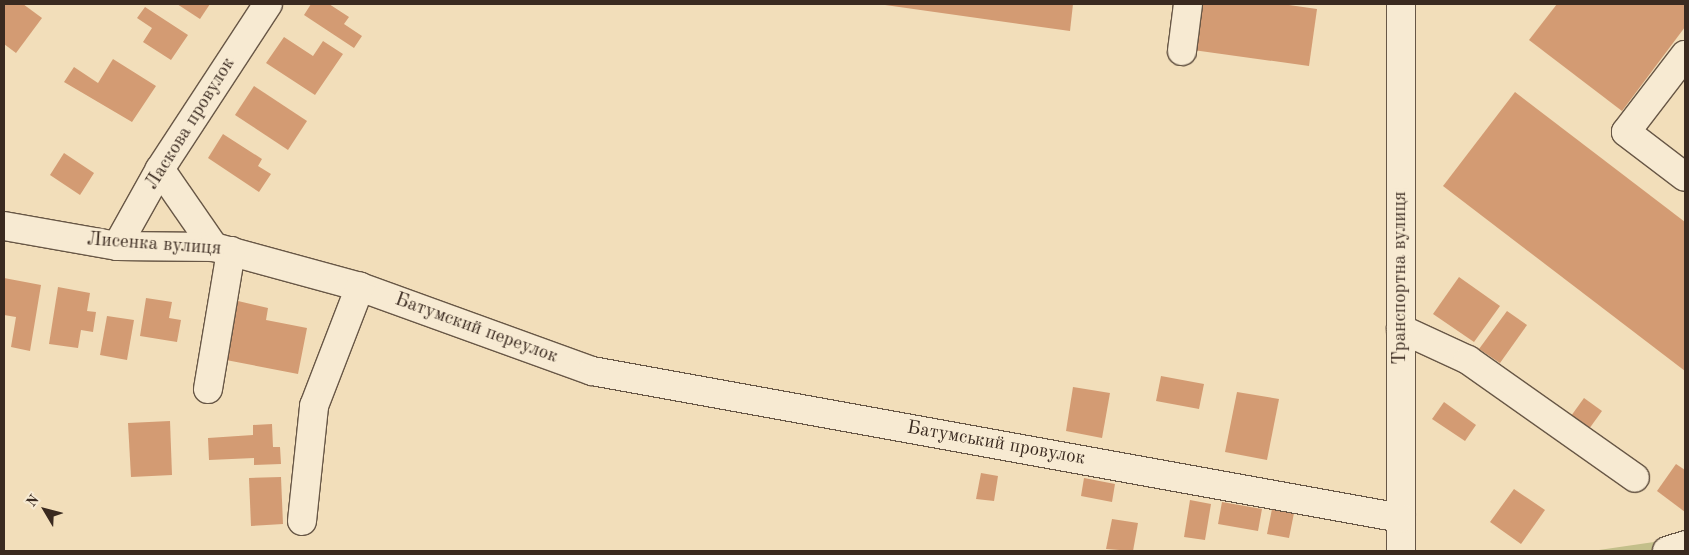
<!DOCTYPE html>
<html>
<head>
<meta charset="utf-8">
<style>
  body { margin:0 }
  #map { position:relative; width:1689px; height:555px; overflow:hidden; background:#f2deba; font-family:"Old Standard TT",serif }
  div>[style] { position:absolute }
  .green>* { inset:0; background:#c3bf8a }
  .building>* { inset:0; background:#d39b73 }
  .roads { filter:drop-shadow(1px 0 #685746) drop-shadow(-1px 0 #685746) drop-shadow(0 1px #685746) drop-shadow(0 -1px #685746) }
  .minor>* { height:28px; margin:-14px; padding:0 14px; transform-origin:14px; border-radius:14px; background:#f7ead2 }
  span { translate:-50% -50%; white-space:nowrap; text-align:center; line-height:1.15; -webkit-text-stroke:5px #f7ead2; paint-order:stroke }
  .street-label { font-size:19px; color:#3a2a20 }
  .frame { position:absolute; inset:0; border:5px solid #3a2a20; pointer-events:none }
  .north { position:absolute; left:20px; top:485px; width:50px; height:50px; -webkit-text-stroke:4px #f7ead2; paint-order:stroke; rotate:307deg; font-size:14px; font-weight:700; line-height:20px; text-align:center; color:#3a2a20 }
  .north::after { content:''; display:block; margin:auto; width:18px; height:22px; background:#3a2a20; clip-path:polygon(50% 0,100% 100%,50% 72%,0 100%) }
</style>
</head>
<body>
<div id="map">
  <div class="green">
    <i style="clip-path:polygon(1661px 541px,1685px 551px,1592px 551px)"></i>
  </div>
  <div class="building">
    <i style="clip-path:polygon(5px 4px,23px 4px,42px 18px,16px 53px,4px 44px)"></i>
    <i style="clip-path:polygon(177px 4px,210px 4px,200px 19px)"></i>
    <i style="clip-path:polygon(311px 4px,329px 4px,349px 17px,344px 24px,362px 36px,354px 48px,304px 15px)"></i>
    <i style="clip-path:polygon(878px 4px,1073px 4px,1070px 31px)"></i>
    <i style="clip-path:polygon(1200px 4px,1282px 4px,1317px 9px,1309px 66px,1193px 50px)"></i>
    <i style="clip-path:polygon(1557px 4px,1685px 4px,1685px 27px,1622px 111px,1529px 40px)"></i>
    <i style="clip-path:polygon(145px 7px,188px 35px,171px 60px,143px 42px,152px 28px,137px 18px)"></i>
    <i style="clip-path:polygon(284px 37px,313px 56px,323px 41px,343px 54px,315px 95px,266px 63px)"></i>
    <i style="clip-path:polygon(113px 59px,156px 86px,132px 122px,64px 82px,74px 67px,98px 83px)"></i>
    <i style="clip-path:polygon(254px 86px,307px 121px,288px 150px,235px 115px)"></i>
    <i style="clip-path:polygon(1515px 92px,1685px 222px,1685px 371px,1443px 186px)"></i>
    <i style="clip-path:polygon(223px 134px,262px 159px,258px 166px,271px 174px,259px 192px,208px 158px)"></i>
    <i style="clip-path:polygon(64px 153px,94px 173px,80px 195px,50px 175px)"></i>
    <i style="clip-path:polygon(1459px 277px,1500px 306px,1474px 342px,1433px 314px)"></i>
    <i style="clip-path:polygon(4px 278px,41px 285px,30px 351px,11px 347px,16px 317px,4px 315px)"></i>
    <i style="clip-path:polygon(58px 287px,90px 293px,87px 311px,96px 312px,93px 332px,81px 330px,78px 348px,49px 344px)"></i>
    <i style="clip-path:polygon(146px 298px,172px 302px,169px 318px,181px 320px,177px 342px,140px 336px)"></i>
    <i style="clip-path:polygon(238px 301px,268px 308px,266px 320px,307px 328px,298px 374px,226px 360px)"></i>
    <i style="clip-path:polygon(1507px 311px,1527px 325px,1500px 363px,1479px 349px)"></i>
    <i style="clip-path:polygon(107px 316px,134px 320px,127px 360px,100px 355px)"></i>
    <i style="clip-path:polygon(1161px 376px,1204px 384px,1199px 409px,1156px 401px)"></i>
    <i style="clip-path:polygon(1073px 387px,1110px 393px,1102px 438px,1066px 431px)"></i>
    <i style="clip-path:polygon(1237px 392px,1279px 399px,1267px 460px,1225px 452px)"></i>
    <i style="clip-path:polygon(1584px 398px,1602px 411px,1589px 429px,1571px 416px)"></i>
    <i style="clip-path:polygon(1444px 402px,1476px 425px,1465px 441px,1432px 419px)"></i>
    <i style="clip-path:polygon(170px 421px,172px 475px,131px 477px,128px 423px)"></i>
    <i style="clip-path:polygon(272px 424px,273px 447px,280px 447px,281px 464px,254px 465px,254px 458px,209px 460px,208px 438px,253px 435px,253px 425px)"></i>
    <i style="clip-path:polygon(1676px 464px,1685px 470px,1685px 512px,1657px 491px)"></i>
    <i style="clip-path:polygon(981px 473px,998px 476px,994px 501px,976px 499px)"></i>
    <i style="clip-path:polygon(281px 477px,283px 524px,251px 526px,249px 478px)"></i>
    <i style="clip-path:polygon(1084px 478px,1115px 484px,1112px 502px,1081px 496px)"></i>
    <i style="clip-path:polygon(1514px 489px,1545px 510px,1521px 544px,1490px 522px)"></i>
    <i style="clip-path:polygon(1190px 500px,1211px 504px,1205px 540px,1184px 537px)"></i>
    <i style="clip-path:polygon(1222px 502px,1262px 509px,1258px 531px,1218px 524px)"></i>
    <i style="clip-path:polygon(1272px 509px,1294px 513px,1289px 538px,1267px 534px)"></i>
    <i style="clip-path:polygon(1112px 519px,1138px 523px,1133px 551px,1106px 549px)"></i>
  </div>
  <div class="roads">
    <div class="minor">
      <i style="left:1401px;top:4px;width:547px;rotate:90deg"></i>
      <i style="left:1182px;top:51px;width:47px;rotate:-82.7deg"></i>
      <i style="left:1685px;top:55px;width:97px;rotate:127.5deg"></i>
      <i style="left:1626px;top:132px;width:74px;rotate:37.3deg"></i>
      <i style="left:160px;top:169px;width:95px;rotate:55.3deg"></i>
      <i style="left:4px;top:226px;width:115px;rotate:10deg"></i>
      <i style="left:117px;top:246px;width:97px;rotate:0.6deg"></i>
      <i style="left:214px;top:247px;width:151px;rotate:15.3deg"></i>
      <i style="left:360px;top:287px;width:247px;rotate:19.9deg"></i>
      <i style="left:592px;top:371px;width:822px;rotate:10.3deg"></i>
      <i style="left:117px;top:246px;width:88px;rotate:-60.8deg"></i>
      <i style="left:160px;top:169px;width:197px;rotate:-56.8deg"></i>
      <i style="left:1401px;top:329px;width:74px;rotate:24.8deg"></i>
      <i style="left:1468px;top:360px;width:204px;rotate:35.2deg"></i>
      <i style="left:208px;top:389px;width:140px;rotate:-80.5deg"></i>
      <i style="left:302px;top:521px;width:116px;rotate:-84deg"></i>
      <i style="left:314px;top:406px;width:128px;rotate:-68.9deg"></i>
      <i style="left:1667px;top:551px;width:19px;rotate:-18deg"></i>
    </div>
  </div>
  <div class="street-label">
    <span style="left:191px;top:124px;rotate:-58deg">Ласкова провулок</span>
    <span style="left:154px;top:245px;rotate:4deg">Лисенка вулиця</span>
    <span style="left:1401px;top:278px;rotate:-90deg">Транспортна вулиця</span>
    <span style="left:476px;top:329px;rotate:20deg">Батумский переулок</span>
    <span style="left:996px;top:444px;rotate:10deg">Батумський провулок</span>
  </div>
  <div class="frame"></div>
  <div class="north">N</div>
</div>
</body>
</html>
